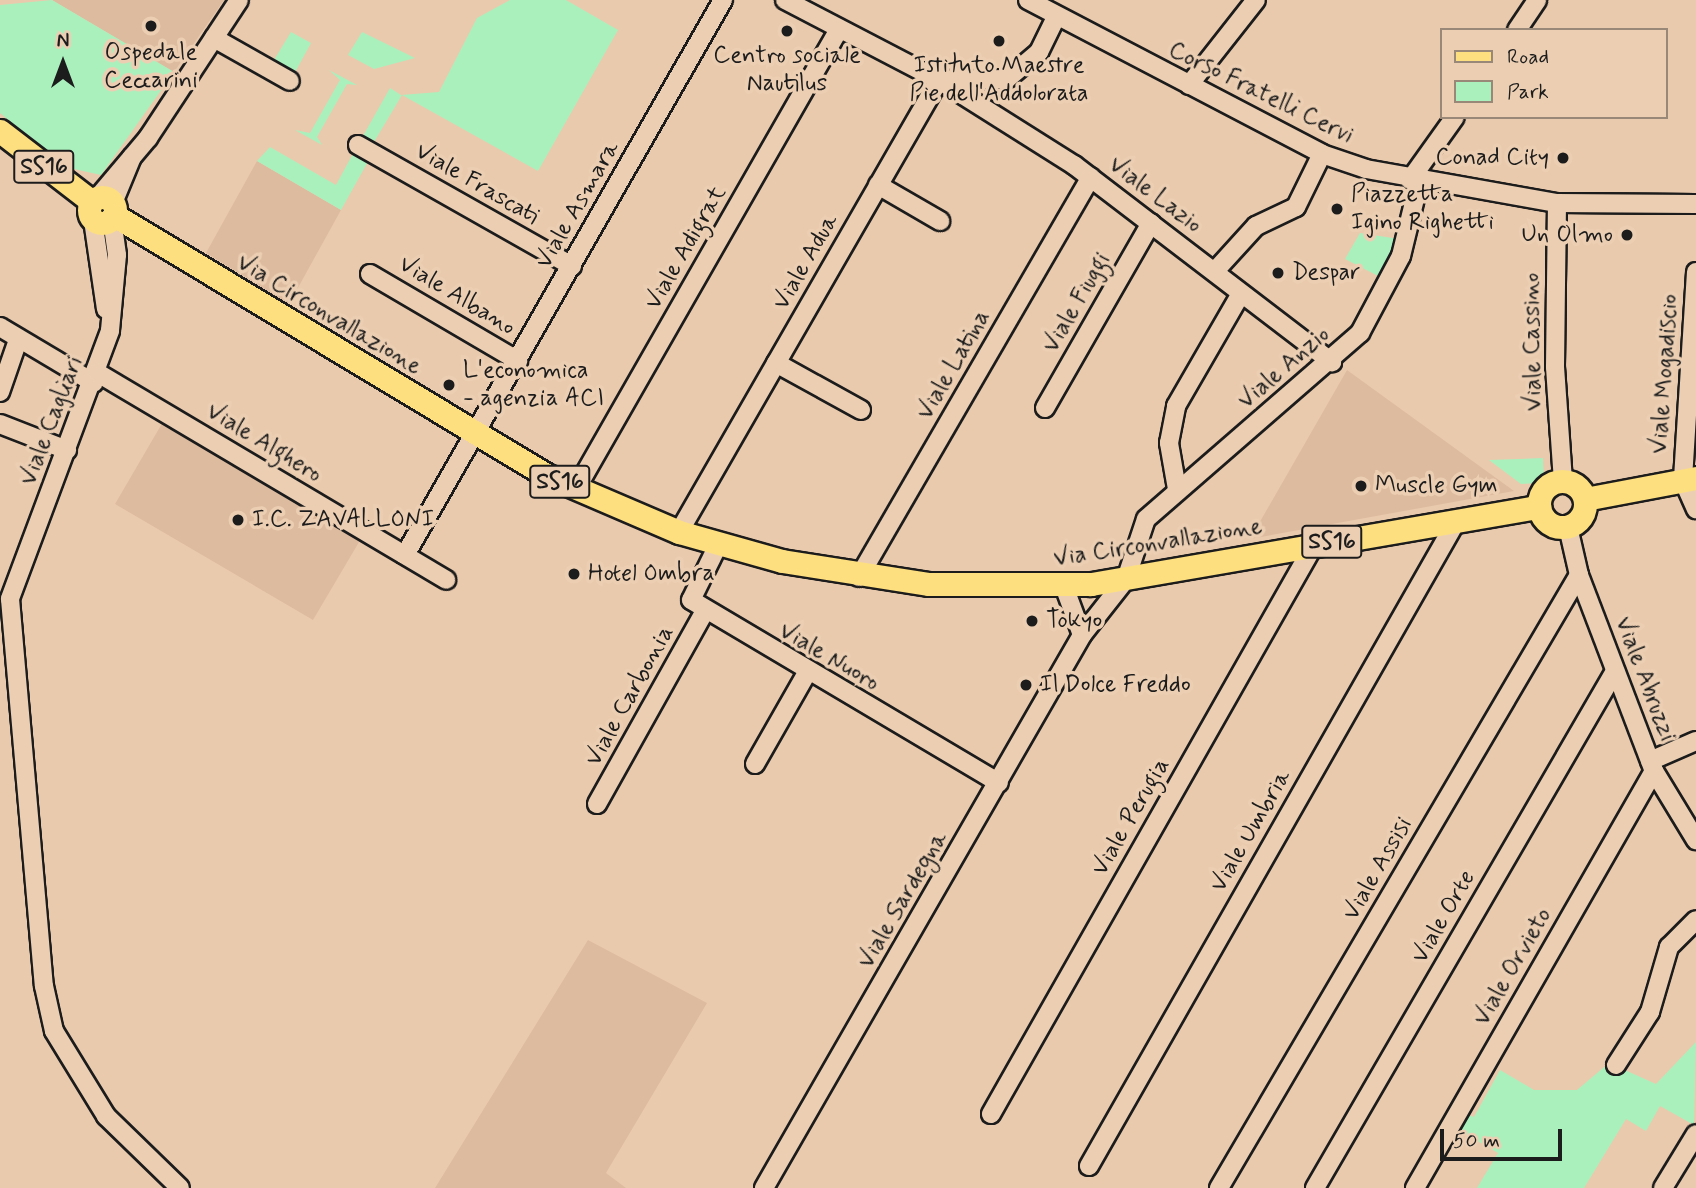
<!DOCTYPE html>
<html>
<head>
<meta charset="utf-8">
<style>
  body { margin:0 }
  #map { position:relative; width:1696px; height:1188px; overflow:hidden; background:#eacaad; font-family:Mynerve,sans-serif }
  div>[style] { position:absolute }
  .built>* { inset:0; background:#ddbb9f }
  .green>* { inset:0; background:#aaf0bd }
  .roads { filter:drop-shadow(2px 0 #1c1c1c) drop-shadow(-2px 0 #1c1c1c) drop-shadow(0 2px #1c1c1c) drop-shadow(0 -2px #1c1c1c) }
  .minor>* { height:18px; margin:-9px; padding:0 9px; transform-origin:9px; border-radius:9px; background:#eccfb3 }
  .major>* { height:23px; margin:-11.5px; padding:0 11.5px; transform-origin:11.5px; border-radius:11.5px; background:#fddf80 }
  .major>.ring { margin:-11.5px; padding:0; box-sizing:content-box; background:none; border:23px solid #fddf80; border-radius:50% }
  .dots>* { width:19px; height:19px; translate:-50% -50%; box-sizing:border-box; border:4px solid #eccfb3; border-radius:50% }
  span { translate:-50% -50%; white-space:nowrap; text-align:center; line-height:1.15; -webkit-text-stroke:7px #eccfb3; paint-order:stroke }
  .shield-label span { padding:2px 5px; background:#eccfb3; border:2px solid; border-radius:5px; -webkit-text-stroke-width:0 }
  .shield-label { font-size:23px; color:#1c1c1c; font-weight:700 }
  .poi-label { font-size:24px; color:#1c1c1c }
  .right { translate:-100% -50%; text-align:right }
  .left { translate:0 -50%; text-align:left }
  .street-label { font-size:24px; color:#1c1c1c }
  .legend { position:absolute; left:1440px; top:28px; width:228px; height:91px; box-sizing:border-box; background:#eccfb3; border:2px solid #998777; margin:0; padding:9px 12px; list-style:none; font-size:21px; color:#1c1c1c }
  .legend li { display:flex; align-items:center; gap:14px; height:35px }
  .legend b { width:35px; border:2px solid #998777 }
  .north { position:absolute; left:28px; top:28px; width:70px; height:70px; -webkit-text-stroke:5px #eccfb3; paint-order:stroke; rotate:0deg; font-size:19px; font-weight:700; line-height:28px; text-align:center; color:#1c1c1c }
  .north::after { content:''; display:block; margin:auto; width:24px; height:32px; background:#1c1c1c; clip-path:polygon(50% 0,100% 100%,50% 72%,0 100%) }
  .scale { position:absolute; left:1440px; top:1129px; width:122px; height:32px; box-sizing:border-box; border:4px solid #1c1c1c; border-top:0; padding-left:9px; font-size:21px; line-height:24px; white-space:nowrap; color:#1c1c1c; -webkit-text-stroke:5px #eccfb3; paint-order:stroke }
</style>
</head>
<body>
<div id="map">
  <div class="built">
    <i style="clip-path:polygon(52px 0,224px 0,174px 72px)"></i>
    <i style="clip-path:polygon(257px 161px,341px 210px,289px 304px,206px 253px)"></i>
    <i style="clip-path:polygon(1347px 370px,1514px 491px,1250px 539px)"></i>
    <i style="clip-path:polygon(164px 420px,362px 537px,313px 620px,115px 504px)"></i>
    <i style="clip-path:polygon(588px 940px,707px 1003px,606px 1173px,626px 1188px,435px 1188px)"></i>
  </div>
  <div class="green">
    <i style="clip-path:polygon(52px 0,174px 72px,101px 175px,65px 167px,0 113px,0 5px)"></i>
    <i style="clip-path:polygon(510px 0,566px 0,618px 30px,538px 171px,402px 95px,374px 142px,363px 136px,390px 88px,401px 95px,439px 92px,477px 18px)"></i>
    <i style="clip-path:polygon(291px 32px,311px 43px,293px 76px,271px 65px)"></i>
    <i style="clip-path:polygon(362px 32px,415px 58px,374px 69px,348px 55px)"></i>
    <i style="clip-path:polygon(329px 70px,357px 85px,347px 84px,317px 137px,322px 145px,295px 130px,310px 133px,340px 80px)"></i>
    <i style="clip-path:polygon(270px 147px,336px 185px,355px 150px,370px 158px,341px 210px,257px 161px)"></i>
    <i style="clip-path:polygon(1360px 233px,1399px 239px,1380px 277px,1345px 259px)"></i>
    <i style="clip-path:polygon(1543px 458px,1544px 483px,1521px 484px,1489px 460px)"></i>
    <i style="clip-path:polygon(1696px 1042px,1694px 1125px,1660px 1106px,1646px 1131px,1626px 1119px,1584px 1188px,1477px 1188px,1498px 1153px,1457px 1129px,1466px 1114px,1474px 1117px,1500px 1070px,1534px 1090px,1577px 1090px,1609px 1063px,1656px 1084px)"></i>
  </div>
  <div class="roads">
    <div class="minor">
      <i style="left:785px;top:0;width:174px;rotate:27.5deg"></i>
      <i style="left:939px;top:80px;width:160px;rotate:32.2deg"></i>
      <i style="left:1074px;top:165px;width:325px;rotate:37.4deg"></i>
      <i style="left:1028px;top:0;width:332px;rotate:27.6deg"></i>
      <i style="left:1322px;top:154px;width:46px;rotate:18.8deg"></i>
      <i style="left:1366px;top:169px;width:194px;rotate:10.1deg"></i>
      <i style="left:1557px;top:203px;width:139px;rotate:0.4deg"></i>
      <i style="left:1517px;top:30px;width:36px;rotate:-56deg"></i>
      <i style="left:214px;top:38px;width:87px;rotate:29.5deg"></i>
      <i style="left:942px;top:80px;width:65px;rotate:-0.9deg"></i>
      <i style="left:1007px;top:79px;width:42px;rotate:-40.2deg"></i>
      <i style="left:1039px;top:52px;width:39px;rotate:-64deg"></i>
      <i style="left:1189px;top:85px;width:108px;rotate:-51.8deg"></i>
      <i style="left:358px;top:145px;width:246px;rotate:29.5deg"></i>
      <i style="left:1410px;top:180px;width:77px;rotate:-54.5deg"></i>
      <i style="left:878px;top:185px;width:72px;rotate:30.1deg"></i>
      <i style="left:99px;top:196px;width:76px;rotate:-49.8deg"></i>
      <i style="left:148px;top:138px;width:165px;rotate:-56.6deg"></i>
      <i style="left:113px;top:203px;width:50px;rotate:-67.6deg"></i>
      <i style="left:1557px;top:203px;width:164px;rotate:90.7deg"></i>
      <i style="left:1555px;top:367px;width:114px;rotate:86deg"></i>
      <i style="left:112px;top:219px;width:36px;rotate:82deg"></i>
      <i style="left:117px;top:255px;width:76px;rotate:95.3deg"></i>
      <i style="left:110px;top:331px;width:286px;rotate:110.5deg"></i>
      <i style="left:10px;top:599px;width:388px;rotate:85deg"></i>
      <i style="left:44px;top:986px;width:46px;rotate:77.5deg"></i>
      <i style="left:54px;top:1031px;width:100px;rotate:58.5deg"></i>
      <i style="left:106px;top:1116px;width:103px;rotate:44.2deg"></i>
      <i style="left:93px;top:220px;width:90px;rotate:81.7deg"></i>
      <i style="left:1215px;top:271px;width:61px;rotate:-47.7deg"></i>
      <i style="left:1256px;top:226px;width:44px;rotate:-25.4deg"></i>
      <i style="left:1296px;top:207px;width:59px;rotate:-63.9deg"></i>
      <i style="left:1696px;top:272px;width:208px;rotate:93.6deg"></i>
      <i style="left:1683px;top:480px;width:32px;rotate:66deg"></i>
      <i style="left:370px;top:274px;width:172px;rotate:30.4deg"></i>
      <i style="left:0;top:327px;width:109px;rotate:30.8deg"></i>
      <i style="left:776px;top:363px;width:97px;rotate:28.9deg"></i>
      <i style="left:98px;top:373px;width:405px;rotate:30.7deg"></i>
      <i style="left:0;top:392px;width:55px;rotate:-70.9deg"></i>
      <i style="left:1045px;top:408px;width:213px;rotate:-60.2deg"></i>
      <i style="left:0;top:424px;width:72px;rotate:21.2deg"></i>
      <i style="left:576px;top:489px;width:528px;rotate:-60.23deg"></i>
      <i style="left:1177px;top:489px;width:47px;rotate:-99.9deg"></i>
      <i style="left:1169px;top:443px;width:38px;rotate:-79deg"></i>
      <i style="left:1176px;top:406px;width:128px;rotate:-60deg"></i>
      <i style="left:1568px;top:527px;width:49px;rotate:77.1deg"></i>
      <i style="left:1579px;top:575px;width:210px;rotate:69.1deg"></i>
      <i style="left:1654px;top:771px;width:81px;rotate:58.7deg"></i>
      <i style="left:679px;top:532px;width:521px;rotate:-60.09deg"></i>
      <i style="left:718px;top:545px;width:61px;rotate:116.1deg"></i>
      <i style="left:691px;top:600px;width:358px;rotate:30.7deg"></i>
      <i style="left:405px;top:555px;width:640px;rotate:-60.19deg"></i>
      <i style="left:859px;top:577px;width:462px;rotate:-59.9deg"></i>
      <i style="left:1064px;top:586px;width:52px;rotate:69.8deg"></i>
      <i style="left:1650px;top:761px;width:50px;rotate:-23.5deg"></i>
      <i style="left:755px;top:764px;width:105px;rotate:-60.3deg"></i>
      <i style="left:597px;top:804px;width:221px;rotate:-60.8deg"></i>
      <i style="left:1616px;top:1065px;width:63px;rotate:-57.3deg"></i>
      <i style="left:1650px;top:1012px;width:68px;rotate:-73.7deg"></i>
      <i style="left:1669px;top:947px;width:38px;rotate:-45deg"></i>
      <i style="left:991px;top:1114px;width:654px;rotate:-60.42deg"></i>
      <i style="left:1089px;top:1166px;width:743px;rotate:-60.33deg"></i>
      <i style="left:764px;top:1188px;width:638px;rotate:-60.1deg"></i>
      <i style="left:1082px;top:635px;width:71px;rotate:-51.8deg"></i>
      <i style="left:1126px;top:579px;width:63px;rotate:-71.6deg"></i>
      <i style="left:1146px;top:519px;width:284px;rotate:-41deg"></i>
      <i style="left:1360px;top:333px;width:87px;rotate:-62deg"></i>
      <i style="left:1401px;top:256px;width:76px;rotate:-76.3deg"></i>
      <i style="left:1219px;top:1188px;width:711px;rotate:-59.58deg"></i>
      <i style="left:1315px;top:1188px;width:598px;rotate:-59.87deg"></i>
      <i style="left:1415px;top:1188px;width:481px;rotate:-60.2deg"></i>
      <i style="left:1663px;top:1188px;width:63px;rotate:-58.6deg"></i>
    </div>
    <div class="major">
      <i style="left:0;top:131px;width:115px;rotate:37.6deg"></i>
      <i class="ring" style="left:89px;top:197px;width:3px;height:3px"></i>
      <i style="left:114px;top:215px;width:504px;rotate:31.04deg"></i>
      <i style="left:546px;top:475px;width:145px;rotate:23.2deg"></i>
      <i style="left:679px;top:532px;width:107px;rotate:15.7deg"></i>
      <i style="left:782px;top:561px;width:149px;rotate:8.9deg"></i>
      <i style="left:929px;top:584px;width:162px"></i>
      <i style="left:1091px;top:584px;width:455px;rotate:-9.8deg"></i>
      <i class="ring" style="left:1539px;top:481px;width:23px;height:23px"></i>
      <i style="left:1585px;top:499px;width:113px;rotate:-10.7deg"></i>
    </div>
  </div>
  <div class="dots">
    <i style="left:151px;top:26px;background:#1c1c1c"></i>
    <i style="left:787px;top:31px;background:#1c1c1c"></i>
    <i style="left:999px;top:41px;background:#1c1c1c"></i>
    <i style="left:1563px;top:158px;background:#1c1c1c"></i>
    <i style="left:1337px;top:209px;background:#1c1c1c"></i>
    <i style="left:1627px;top:235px;background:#1c1c1c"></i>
    <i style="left:1278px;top:273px;background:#1c1c1c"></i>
    <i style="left:449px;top:385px;background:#1c1c1c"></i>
    <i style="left:1361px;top:486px;background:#1c1c1c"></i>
    <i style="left:238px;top:520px;background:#1c1c1c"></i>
    <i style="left:574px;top:574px;background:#1c1c1c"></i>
    <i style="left:1032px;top:621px;background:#1c1c1c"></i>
    <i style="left:1026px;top:685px;background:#1c1c1c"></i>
  </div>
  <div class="shield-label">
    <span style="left:44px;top:167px">SS16</span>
    <span style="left:560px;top:482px">SS16</span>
    <span style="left:1332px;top:542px">SS16</span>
  </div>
  <div class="poi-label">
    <span style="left:151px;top:67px">Ospedale<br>Ceccarini</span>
    <span style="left:787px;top:70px">Centro sociale<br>Nautilus</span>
    <span style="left:999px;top:80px">Istituto Maestre<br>Pie dell'Addolorata</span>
    <span class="right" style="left:1549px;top:158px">Conad City</span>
    <span class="left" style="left:1351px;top:209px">Piazzetta<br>Igino Righetti</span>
    <span class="right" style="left:1613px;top:235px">Un Olmo</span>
    <span class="left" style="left:1292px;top:273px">Despar</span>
    <span class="left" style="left:463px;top:385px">L'economica<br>- agenzia ACI</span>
    <span class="left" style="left:1375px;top:486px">Muscle Gym</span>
    <span class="left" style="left:252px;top:520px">I.C. ZAVALLONI</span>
    <span class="left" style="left:588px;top:574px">Hotel Ombra</span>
    <span class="left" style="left:1046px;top:621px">Tokyo</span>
    <span class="left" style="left:1040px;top:685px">Il Dolce Freddo</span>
  </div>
  <div class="street-label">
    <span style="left:1261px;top:93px;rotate:26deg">Corso Fratelli Cervi</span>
    <span style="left:477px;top:184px;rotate:30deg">Viale Frascati</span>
    <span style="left:1155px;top:195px;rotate:37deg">Viale Lazio</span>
    <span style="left:578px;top:205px;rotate:-60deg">Viale Asmara</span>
    <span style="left:686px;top:248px;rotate:-60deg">Viale Adigrat</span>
    <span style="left:806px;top:262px;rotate:-60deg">Viale Adua</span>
    <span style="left:457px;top:296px;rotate:31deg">Viale Albano</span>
    <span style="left:1077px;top:303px;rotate:-60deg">Viale Fiuggi</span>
    <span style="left:329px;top:315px;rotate:31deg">Via Circonvallazione</span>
    <span style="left:1533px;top:342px;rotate:-91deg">Viale Cassino</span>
    <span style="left:954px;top:365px;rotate:-60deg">Viale Latina</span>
    <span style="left:1284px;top:368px;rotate:-41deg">Viale Anzio</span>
    <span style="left:1665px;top:374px;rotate:-86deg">Viale Mogadiscio</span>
    <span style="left:52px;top:421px;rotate:-69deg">Viale Cagliari</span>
    <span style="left:264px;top:443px;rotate:31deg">Viale Alghero</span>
    <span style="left:1158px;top:543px;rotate:-9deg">Via Circonvallazione</span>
    <span style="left:829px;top:657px;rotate:30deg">Viale Nuoro</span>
    <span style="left:1645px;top:679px;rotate:69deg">Viale Abruzzi</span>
    <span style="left:630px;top:696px;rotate:-61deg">Viale Carbonia</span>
    <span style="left:1131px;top:817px;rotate:-60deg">Viale Perugia</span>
    <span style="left:1251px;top:831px;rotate:-60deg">Viale Umbria</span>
    <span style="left:1378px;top:869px;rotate:-60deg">Viale Assisi</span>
    <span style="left:903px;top:900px;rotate:-60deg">Viale Sardegna</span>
    <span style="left:1444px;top:917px;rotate:-60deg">Viale Orte</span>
    <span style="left:1513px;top:967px;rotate:-60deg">Viale Orvieto</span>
  </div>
  <ul class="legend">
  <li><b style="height:9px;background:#fddf80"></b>Road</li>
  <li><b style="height:19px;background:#aaf0bd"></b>Park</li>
  </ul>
  <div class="north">N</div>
  <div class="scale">50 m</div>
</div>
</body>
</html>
